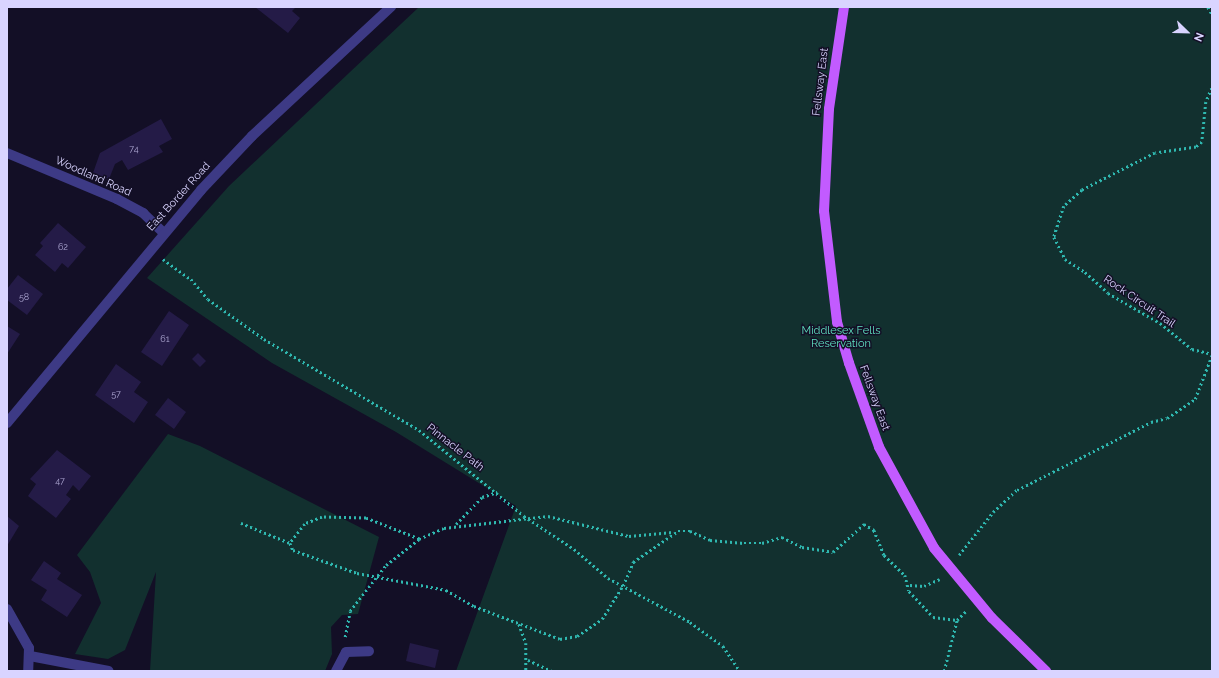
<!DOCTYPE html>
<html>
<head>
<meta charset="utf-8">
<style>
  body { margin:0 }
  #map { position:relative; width:1219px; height:678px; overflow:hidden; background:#130f26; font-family:Raleway,sans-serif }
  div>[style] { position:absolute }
  .green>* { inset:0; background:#12302f }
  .building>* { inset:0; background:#241b47 }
  .path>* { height:2.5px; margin-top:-1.25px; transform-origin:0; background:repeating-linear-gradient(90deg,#2fb8b0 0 2px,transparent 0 5px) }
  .minor>* { height:10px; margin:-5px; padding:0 5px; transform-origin:5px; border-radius:5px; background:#3d3a85 }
  .major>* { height:10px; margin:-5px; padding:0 5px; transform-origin:5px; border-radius:5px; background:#c25bff }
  span { translate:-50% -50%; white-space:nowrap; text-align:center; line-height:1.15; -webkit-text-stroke:3px #130f26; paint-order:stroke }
  .number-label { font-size:9px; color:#aca6d1 }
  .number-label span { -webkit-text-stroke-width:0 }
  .street-label { font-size:11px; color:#d9d4ff }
  .park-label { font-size:11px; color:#5fe0c0 }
  .frame { position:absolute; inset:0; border:8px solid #d9d4ff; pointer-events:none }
  .north { position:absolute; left:1167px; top:12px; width:40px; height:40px; -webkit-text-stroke:3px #130f26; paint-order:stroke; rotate:113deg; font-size:11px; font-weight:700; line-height:16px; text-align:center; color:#d9d4ff }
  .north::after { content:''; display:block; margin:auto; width:14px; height:18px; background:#d9d4ff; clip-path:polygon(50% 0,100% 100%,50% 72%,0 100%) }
</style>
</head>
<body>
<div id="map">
  <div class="green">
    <i style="clip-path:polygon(419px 7px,1212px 7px,1212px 671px,456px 671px,516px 506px,396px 432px,272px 363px,147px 278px,229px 186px)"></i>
    <i style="clip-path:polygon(168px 434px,200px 446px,379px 537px,358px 614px,342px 615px,331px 627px,332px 654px,325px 671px,150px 671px,156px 572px,125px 650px,108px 659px,75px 654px,101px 603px,90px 572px,77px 555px)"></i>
  </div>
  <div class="building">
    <i style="clip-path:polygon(255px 7px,296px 7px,292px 11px,300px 18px,288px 33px)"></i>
    <i style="clip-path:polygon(161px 119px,172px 139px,159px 146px,163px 152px,128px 170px,122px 160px,115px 164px,109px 179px,93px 173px,100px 153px)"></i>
    <i style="clip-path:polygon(58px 223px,86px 247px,68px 268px,62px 263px,55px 272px,35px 255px,43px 246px,40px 243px)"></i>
    <i style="clip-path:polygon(18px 275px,43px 294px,27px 315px,7px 300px,7px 289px)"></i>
    <i style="clip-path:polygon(169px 311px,189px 325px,162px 366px,141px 352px)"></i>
    <i style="clip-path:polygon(7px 326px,20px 334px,7px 354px)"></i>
    <i style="clip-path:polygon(198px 353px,206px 361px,200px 367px,192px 359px)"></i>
    <i style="clip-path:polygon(116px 364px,141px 382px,134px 392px,148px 402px,134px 423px,95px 395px)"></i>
    <i style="clip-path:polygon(168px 398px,186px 412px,174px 429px,155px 415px)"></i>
    <i style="clip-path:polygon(57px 450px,91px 476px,79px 491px,73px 485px,66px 495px,71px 499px,56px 518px,28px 496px,36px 484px,30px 479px)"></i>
    <i style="clip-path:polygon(7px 516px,19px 526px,7px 546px)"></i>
    <i style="clip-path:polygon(44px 561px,61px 573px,57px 579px,82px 595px,67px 617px,41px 600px,47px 590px,31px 580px)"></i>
    <i style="clip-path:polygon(410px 643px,439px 650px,435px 668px,406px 661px)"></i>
  </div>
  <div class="path">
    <i style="left:1208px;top:7px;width:8px;rotate:60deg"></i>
    <i style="left:1212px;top:88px;width:15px;rotate:113deg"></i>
    <i style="left:1206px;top:102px;width:40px;rotate:95.7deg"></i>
    <i style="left:1202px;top:142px;width:8px;rotate:140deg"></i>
    <i style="left:1196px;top:147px;width:41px;rotate:171.7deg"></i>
    <i style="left:1155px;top:153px;width:82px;rotate:153.1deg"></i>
    <i style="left:1082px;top:190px;width:24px;rotate:138deg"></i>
    <i style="left:1064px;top:206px;width:33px;rotate:108deg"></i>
    <i style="left:1054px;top:237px;width:25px;rotate:63deg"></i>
    <i style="left:1065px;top:259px;width:24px;rotate:33deg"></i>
    <i style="left:1085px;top:272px;width:31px;rotate:42deg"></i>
    <i style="left:1108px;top:293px;width:60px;rotate:30deg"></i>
    <i style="left:1160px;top:323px;width:41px;rotate:39.1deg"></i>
    <i style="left:1192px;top:349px;width:21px;rotate:14deg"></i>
    <i style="left:163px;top:259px;width:34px;rotate:36deg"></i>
    <i style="left:191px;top:279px;width:26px;rotate:50deg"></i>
    <i style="left:208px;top:299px;width:69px;rotate:35.5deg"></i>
    <i style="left:264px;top:339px;width:180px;rotate:30.4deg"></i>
    <i style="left:419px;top:430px;width:136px;rotate:39.3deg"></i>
    <i style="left:524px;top:516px;width:60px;rotate:33.4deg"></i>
    <i style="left:574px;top:549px;width:45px;rotate:40.5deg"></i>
    <i style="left:608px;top:578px;width:93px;rotate:28.2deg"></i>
    <i style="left:690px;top:622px;width:41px;rotate:36deg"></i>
    <i style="left:723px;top:646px;width:30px;rotate:56deg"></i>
    <i style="left:241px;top:523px;width:53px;rotate:22.2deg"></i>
    <i style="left:456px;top:524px;width:37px;rotate:-46deg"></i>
    <i style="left:482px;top:497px;width:16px;rotate:-18deg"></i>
    <i style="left:419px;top:539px;width:57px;rotate:-158.4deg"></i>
    <i style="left:366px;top:518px;width:44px;rotate:-178.7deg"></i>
    <i style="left:322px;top:517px;width:18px;rotate:158deg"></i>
    <i style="left:305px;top:524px;width:24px;rotate:128deg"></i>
    <i style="left:290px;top:543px;width:8px;rotate:67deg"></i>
    <i style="left:293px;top:550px;width:68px;rotate:19.8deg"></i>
    <i style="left:357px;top:573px;width:91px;rotate:10.8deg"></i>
    <i style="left:446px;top:590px;width:32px;rotate:30deg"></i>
    <i style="left:474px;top:606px;width:92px;rotate:21deg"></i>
    <i style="left:560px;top:639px;width:17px;rotate:-10deg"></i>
    <i style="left:577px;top:636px;width:30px;rotate:-34deg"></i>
    <i style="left:602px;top:619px;width:39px;rotate:-58deg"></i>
    <i style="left:623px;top:586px;width:26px;rotate:-67deg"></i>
    <i style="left:633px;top:562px;width:55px;rotate:-34.6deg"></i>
    <i style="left:678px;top:531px;width:12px"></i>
    <i style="left:690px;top:531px;width:22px;rotate:24deg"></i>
    <i style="left:710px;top:540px;width:34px;rotate:5deg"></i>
    <i style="left:744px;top:543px;width:18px"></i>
    <i style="left:762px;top:543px;width:21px;rotate:-17deg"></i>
    <i style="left:782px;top:537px;width:22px;rotate:27deg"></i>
    <i style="left:802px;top:547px;width:31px;rotate:9deg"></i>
    <i style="left:833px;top:552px;width:42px;rotate:-42.1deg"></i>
    <i style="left:864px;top:524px;width:12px;rotate:31deg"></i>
    <i style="left:874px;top:530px;width:27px;rotate:68deg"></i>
    <i style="left:884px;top:555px;width:29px;rotate:44deg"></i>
    <i style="left:905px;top:575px;width:16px;rotate:76deg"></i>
    <i style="left:909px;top:591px;width:35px;rotate:47deg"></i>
    <i style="left:933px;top:617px;width:24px;rotate:7deg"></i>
    <i style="left:957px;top:620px;width:13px;rotate:-45deg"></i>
    <i style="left:959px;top:555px;width:55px;rotate:-51.7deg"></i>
    <i style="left:993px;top:512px;width:33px;rotate:-43deg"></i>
    <i style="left:1017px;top:490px;width:150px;rotate:-26.9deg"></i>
    <i style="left:1151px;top:422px;width:16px;rotate:-14deg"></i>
    <i style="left:1167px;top:418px;width:34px;rotate:-34deg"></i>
    <i style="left:1195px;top:399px;width:47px;rotate:-68.9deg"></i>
    <i style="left:910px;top:585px;width:14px;rotate:4deg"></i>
    <i style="left:924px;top:586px;width:17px;rotate:-24deg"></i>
    <i style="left:519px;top:624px;width:20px;rotate:70deg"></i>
    <i style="left:526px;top:643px;width:28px;rotate:90deg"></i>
    <i style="left:345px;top:637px;width:26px;rotate:-79deg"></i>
    <i style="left:350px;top:611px;width:58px;rotate:-52deg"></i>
    <i style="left:386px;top:565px;width:42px;rotate:-38.2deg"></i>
    <i style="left:419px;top:539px;width:27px;rotate:-24deg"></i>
    <i style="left:444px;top:528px;width:105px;rotate:-6.6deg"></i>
    <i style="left:548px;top:516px;width:83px;rotate:13.9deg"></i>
    <i style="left:629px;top:536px;width:44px;rotate:-5.2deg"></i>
    <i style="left:528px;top:660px;width:26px;rotate:25deg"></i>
    <i style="left:944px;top:671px;width:53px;rotate:-75.7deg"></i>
  </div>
  <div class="minor">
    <i style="left:7px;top:153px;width:119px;rotate:22.7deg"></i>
    <i style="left:117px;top:199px;width:30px;rotate:28deg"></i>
    <i style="left:143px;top:213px;width:28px;rotate:44deg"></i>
    <i style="left:7px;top:423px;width:303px;rotate:-50.2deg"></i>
    <i style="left:201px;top:190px;width:74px;rotate:-46.6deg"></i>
    <i style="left:252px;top:136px;width:190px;rotate:-42.9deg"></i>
    <i style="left:7px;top:609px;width:45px;rotate:60.6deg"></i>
    <i style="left:29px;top:648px;width:23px;rotate:92deg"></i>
    <i style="left:30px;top:656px;width:80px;rotate:10.8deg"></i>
    <i style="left:336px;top:671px;width:21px;rotate:-62deg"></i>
    <i style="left:346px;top:652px;width:23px;rotate:-2deg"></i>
  </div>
  <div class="major">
    <i style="left:844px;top:7px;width:103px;rotate:98.4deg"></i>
    <i style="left:829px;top:109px;width:102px;rotate:92.8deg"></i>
    <i style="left:824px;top:211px;width:112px;rotate:83.3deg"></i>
    <i style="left:837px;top:322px;width:43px;rotate:73.7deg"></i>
    <i style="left:849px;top:363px;width:89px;rotate:70.3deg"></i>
    <i style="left:879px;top:447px;width:115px;rotate:61.4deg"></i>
    <i style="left:934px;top:548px;width:91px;rotate:50.4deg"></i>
    <i style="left:992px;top:618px;width:76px;rotate:44.5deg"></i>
  </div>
  <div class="number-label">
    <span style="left:134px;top:149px">74</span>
    <span style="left:63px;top:247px">62</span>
    <span style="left:24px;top:297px">58</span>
    <span style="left:165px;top:339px">61</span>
    <span style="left:116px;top:394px">57</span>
    <span style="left:60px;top:481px">47</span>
  </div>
  <div class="street-label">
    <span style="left:821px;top:82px;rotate:-83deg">Fellsway East</span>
    <span style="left:93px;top:177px;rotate:24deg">Woodland Road</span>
    <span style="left:179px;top:197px;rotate:-48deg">East Border Road</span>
    <span style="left:1139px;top:302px;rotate:34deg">Rock Circuit Trail</span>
    <span style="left:874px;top:398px;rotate:70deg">Fellsway East</span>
    <span style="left:455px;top:448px;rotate:38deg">Pinnacle Path</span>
  </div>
  <div class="park-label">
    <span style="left:841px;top:338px">Middlesex Fells<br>Reservation</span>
  </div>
  <div class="frame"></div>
  <div class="north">N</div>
</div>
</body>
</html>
